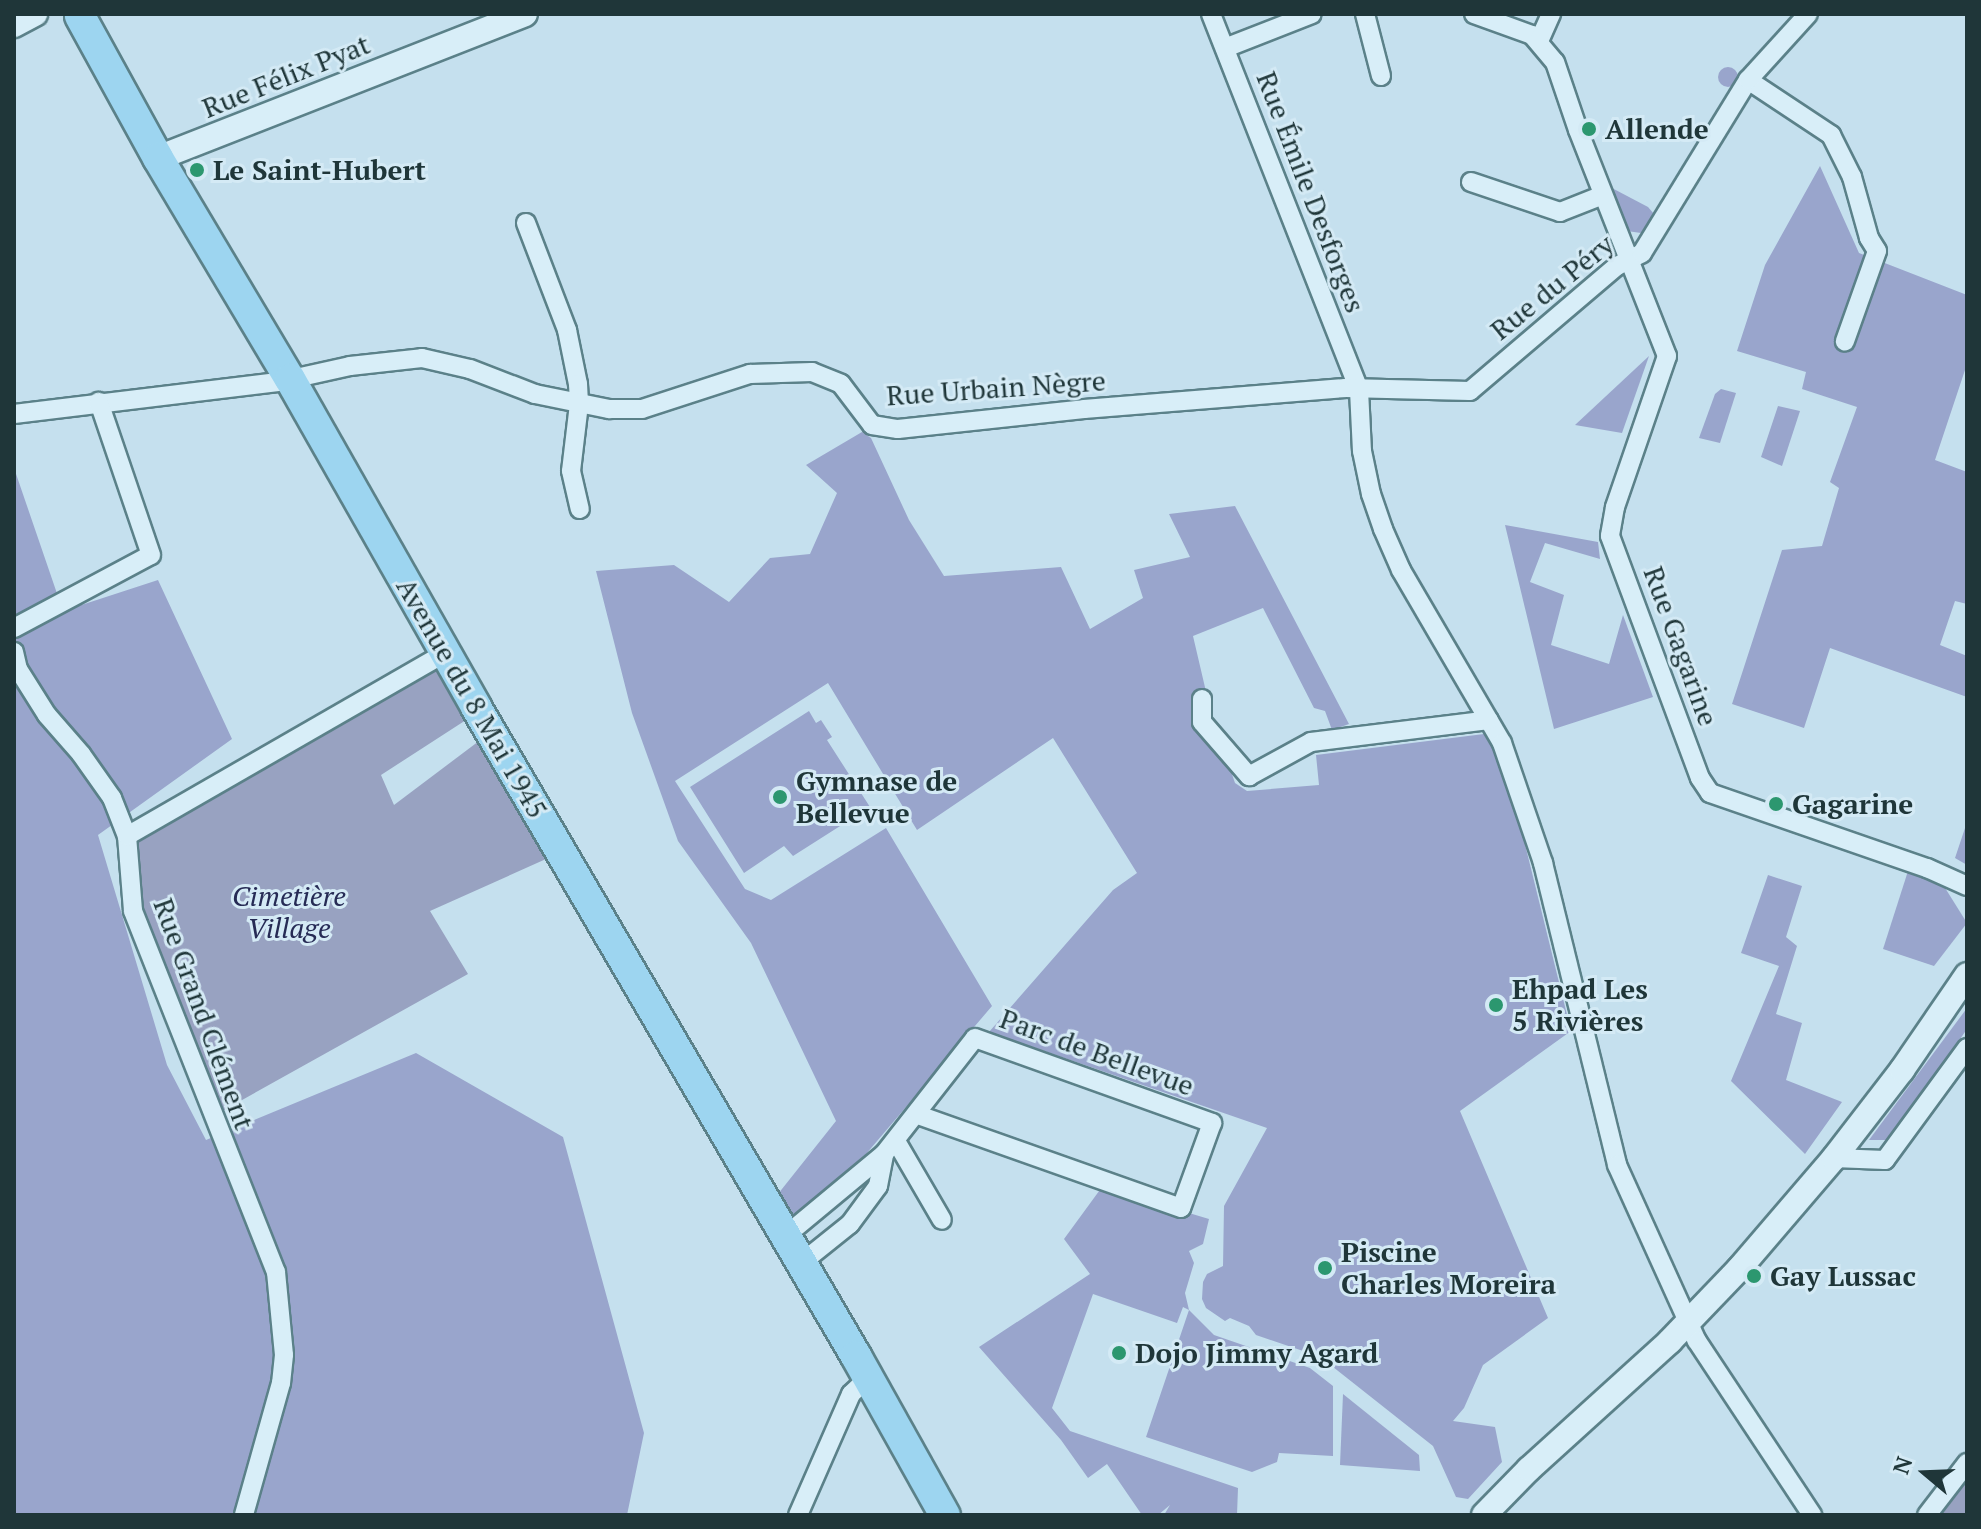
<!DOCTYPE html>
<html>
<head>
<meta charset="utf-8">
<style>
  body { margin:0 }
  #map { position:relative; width:1981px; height:1529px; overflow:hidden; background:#c5e0ee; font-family:"PT Serif",serif }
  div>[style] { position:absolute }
  .green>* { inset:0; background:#99a5cc }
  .round { border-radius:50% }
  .cemetery>* { inset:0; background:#98a2c1 }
  .roads { filter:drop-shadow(2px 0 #5b8189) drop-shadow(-2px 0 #5b8189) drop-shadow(0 2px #5b8189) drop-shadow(0 -2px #5b8189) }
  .minor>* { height:18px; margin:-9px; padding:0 9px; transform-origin:9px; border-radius:9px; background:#d8eef8 }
  .tertiary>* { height:24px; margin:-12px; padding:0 12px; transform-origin:12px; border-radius:12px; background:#d8eef8 }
  .primary>* { height:30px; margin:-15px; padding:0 15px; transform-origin:15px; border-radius:15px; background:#9dd5f0 }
  .dots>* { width:22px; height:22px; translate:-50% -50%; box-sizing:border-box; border:4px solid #d4eaf5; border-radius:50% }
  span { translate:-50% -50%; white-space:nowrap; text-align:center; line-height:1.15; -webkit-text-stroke:6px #d4eaf5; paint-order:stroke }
  .street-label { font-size:28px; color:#1f3639 }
  .poi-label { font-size:28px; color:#1f3639; font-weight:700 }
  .left { translate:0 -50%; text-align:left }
  .park-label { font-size:28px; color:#262b55; font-style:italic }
  .frame { position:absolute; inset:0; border:16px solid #1f3639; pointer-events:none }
  .north { position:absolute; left:1885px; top:1433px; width:80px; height:80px; -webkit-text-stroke:6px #d4eaf5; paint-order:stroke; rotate:289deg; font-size:22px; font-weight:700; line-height:32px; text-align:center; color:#1f3639 }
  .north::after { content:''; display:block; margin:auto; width:28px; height:36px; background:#1f3639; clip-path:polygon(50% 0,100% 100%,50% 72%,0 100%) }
</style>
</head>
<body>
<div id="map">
  <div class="green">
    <i class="round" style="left:1718px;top:67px;width:20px;height:20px"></i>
    <i style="clip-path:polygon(1820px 166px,1859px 253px,1967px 295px,1967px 364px,1935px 460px,1967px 472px,1967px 604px,1955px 601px,1940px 645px,1967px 656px,1967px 697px,1830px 648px,1804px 728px,1732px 704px,1782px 550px,1822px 546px,1839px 488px,1830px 482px,1857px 407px,1802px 389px,1806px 372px,1737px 351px,1765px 265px)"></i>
    <i style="clip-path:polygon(1610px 187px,1648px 207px,1654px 214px,1641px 233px,1627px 231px)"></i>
    <i style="clip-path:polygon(1649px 356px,1622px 433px,1575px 425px)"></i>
    <i style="clip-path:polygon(1721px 389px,1736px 393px,1720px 443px,1699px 438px,1715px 394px)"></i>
    <i style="clip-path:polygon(1778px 406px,1800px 411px,1782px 466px,1761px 457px)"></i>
    <i style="clip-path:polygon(862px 432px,871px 438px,909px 520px,944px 576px,1061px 567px,1090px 629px,1143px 598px,1134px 570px,1190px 557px,1169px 514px,1235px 506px,1349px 724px,1332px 730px,1325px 711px,1314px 708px,1263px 608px,1193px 636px,1211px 713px,1235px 783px,1247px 791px,1319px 785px,1316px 755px,1484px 734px,1494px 750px,1521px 828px,1571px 1031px,1460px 1111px,1548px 1318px,1483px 1365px,1464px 1408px,1453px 1421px,1495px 1427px,1502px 1462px,1468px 1499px,1456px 1497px,1433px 1446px,1328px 1363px,1312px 1354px,1256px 1335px,1249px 1326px,1230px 1318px,1225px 1321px,1206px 1308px,1202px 1299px,1203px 1282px,1207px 1274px,1223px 1266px,1224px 1206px,1267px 1128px,989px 1032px,1113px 890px,1137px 873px,1053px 738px,917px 830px,828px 683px,675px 781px,745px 889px,771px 900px,886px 828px,992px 1006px,866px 1154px,792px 1218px,778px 1194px,836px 1121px,751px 943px,678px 841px,632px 713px,596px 571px,674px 565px,729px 602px,770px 558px,810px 554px,837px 493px,806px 465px)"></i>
    <i style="clip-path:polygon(14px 468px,63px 611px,158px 580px,232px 739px,98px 835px,167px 1065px,206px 1140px,416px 1053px,563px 1137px,644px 1433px,627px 1515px,14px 1515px)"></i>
    <i style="clip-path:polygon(1505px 525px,1598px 542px,1600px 559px,1545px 543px,1530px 582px,1564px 595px,1551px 645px,1609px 664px,1623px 615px,1653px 697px,1554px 729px)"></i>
    <i style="clip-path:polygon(809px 711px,816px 723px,821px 720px,832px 737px,827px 740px,870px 807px,793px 856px,784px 846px,744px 873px,690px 787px)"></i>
    <i style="clip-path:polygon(1967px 822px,1967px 865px,1955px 858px)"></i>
    <i style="clip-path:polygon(1908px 871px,1942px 883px,1967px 923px,1934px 966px,1883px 949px)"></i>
    <i style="clip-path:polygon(1768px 875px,1802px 886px,1786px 937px,1797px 946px,1776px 1014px,1802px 1023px,1786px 1080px,1842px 1102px,1805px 1154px,1731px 1081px,1779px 966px,1741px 953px)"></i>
    <i style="clip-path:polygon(1967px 1008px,1967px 1029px,1921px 1096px,1886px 1140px,1869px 1140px)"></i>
    <i style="clip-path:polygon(1102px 1187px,1209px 1219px,1203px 1244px,1189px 1251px,1194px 1263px,1185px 1293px,1189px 1310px,1214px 1335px,1310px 1368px,1333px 1386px,1333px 1456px,1279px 1453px,1277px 1462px,1252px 1472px,1146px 1437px,1189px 1310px,1183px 1307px,1177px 1323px,1093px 1294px,1052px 1408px,1070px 1431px,1238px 1488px,1237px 1515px,1164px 1515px,1170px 1505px,1158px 1515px,1142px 1515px,1107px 1464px,1088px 1478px,1061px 1440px,979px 1347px,1090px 1274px,1064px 1239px)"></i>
    <i style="clip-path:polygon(1343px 1394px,1419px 1455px,1420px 1471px,1340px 1465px)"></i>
  </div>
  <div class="cemetery">
    <i style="clip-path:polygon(434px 667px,466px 720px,381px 775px,394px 805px,479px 741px,546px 859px,430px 911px,468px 974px,217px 1114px,138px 909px,133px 849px,138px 838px)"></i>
    <i style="clip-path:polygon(1967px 1471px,1967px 1515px,1934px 1515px)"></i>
  </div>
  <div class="roads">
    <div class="minor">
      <i style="left:1211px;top:14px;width:404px;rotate:68.5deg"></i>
      <i style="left:1359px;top:390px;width:61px;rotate:87.2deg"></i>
      <i style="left:1362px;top:451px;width:44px;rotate:78.2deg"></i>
      <i style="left:1371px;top:494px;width:37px;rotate:71deg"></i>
      <i style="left:1383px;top:529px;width:45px;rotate:66.3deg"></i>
      <i style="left:1401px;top:570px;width:200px;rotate:59.7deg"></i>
      <i style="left:1502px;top:743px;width:127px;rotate:71.1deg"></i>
      <i style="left:1543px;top:863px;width:311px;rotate:76.2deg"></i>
      <i style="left:1617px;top:1165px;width:193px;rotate:65.6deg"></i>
      <i style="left:1697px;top:1341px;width:209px;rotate:56.5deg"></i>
      <i style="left:1365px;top:14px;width:64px;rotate:75.5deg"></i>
      <i style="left:1474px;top:14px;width:62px;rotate:19.9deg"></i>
      <i style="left:1532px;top:35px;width:35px;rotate:50deg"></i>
      <i style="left:1555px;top:62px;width:72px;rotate:71.3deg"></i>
      <i style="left:1578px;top:130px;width:243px;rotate:68.5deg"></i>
      <i style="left:1667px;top:356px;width:160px;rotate:109deg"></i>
      <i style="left:1615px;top:507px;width:29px;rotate:100deg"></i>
      <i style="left:1610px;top:536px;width:258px;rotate:69.6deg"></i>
      <i style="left:1700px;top:778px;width:18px;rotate:56deg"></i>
      <i style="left:1710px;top:793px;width:230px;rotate:19.1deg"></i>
      <i style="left:1927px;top:868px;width:44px;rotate:24.2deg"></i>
      <i style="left:1539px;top:41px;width:30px;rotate:-66deg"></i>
      <i style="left:1225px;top:48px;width:93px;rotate:-21.3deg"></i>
      <i style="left:1748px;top:80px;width:100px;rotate:33.5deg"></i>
      <i style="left:1831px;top:135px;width:47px;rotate:63.4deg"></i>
      <i style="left:1852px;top:177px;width:63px;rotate:74.4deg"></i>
      <i style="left:1869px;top:238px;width:15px;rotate:58deg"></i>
      <i style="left:1877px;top:251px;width:96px;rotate:109.6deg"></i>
      <i style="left:1471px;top:182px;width:94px;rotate:18.6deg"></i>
      <i style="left:1560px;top:212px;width:46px;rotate:-21.6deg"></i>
      <i style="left:526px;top:223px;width:115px;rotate:69deg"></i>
      <i style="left:567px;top:330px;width:55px;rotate:78.5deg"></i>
      <i style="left:578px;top:384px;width:20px;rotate:87deg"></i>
      <i style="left:579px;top:404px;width:67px;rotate:96.8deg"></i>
      <i style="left:571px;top:471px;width:39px;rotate:77deg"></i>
      <i style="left:14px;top:414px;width:266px;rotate:-6.9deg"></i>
      <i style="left:278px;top:382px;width:74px;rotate:-12.5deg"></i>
      <i style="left:350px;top:366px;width:72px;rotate:-6.3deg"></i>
      <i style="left:422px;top:358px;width:49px;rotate:12.9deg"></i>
      <i style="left:470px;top:369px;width:70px;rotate:21deg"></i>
      <i style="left:535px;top:394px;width:76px;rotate:11.5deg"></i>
      <i style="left:609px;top:409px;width:33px"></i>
      <i style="left:642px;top:409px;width:114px;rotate:-18deg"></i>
      <i style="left:750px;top:374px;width:62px;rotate:-1.8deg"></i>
      <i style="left:812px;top:372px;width:31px;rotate:22deg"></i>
      <i style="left:841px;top:384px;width:51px;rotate:52.9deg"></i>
      <i style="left:872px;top:425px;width:26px;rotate:9deg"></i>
      <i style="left:898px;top:429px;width:187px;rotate:-6.1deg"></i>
      <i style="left:1084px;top:409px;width:263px;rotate:-4.6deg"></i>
      <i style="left:1346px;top:388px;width:124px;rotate:1.4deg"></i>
      <i style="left:1470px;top:391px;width:193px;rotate:-40.4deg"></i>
      <i style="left:1617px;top:266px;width:28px;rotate:-27deg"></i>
      <i style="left:1642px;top:253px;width:203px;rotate:-58.5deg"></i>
      <i style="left:1748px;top:80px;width:89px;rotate:-47.7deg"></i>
      <i style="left:14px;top:628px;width:155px;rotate:-28.1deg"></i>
      <i style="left:151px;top:555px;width:162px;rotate:-108.8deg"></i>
      <i style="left:14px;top:652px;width:17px;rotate:77deg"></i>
      <i style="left:18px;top:669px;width:54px;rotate:57.8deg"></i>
      <i style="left:47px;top:715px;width:52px;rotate:48.9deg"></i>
      <i style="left:81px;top:754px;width:54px;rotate:54.8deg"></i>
      <i style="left:112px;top:798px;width:41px;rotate:68.5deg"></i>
      <i style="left:127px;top:836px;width:75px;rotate:85.4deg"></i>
      <i style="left:133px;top:911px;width:388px;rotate:68.4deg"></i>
      <i style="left:276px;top:1272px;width:83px;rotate:84.5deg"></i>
      <i style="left:284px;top:1355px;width:28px;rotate:96deg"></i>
      <i style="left:281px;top:1383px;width:137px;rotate:105.7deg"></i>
      <i style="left:1202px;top:699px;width:23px;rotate:90deg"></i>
      <i style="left:1202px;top:722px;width:72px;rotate:49deg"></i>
      <i style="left:1249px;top:776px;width:71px;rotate:-28.7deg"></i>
      <i style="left:1311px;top:742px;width:179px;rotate:-7deg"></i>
      <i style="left:127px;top:836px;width:367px;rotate:-29.9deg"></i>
      <i style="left:896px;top:1141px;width:91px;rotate:59.8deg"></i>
      <i style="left:1834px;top:1158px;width:51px;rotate:2.2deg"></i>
      <i style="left:1885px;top:1160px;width:139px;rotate:-53.8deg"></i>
      <i style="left:784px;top:1237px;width:130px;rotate:-39.7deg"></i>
      <i style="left:884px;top:1154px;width:147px;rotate:-51.9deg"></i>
      <i style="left:975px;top:1038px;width:252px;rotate:19.7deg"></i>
      <i style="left:1212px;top:1123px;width:90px;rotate:110deg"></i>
      <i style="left:1181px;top:1208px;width:281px;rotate:-160.5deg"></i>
      <i style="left:800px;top:1264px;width:64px;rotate:-38.7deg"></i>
      <i style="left:850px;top:1224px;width:47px;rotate:-53.6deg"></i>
      <i style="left:878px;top:1186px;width:33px;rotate:-79deg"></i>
      <i style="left:798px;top:1515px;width:132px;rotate:-66.3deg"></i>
      <i style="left:851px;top:1394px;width:23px;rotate:-43deg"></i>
      <i style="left:1927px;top:1515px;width:66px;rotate:-52.4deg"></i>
    </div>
    <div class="tertiary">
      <i style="left:14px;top:25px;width:24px;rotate:-28deg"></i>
      <i style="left:158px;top:158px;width:394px;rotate:-21.4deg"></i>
      <i style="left:1484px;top:1515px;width:64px;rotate:-45.6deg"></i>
      <i style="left:1529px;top:1469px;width:190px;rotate:-42.2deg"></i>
      <i style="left:1670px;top:1341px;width:100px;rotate:-46.2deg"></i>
      <i style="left:1739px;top:1269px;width:146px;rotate:-49.4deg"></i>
      <i style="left:1834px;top:1158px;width:111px;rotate:-52.3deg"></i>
      <i style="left:1902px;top:1070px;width:115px;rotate:-55.6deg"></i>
    </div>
    <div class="primary">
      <i style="left:80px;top:16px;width:162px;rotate:61.2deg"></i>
      <i style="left:158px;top:158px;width:257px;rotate:59.2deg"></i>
      <i style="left:290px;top:379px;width:377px;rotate:60.4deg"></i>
      <i style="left:476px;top:707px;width:752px;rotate:59.65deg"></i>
      <i style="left:856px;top:1356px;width:182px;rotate:60.8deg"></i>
    </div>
  </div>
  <div class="dots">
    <i style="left:1589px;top:129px;background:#2c976f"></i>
    <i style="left:197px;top:170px;background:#2c976f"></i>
    <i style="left:780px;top:797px;background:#2c976f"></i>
    <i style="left:1776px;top:804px;background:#2c976f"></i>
    <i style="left:1496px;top:1005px;background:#2c976f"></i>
    <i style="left:1325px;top:1268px;background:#2c976f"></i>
    <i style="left:1754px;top:1276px;background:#2c976f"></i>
    <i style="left:1119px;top:1353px;background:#2c976f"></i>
  </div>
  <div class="street-label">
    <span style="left:286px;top:76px;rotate:-22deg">Rue Félix Pyat</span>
    <span style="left:1311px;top:192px;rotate:69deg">Rue Émile Desforges</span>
    <span style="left:1552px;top:287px;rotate:-39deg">Rue du Péry</span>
    <span style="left:996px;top:388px;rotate:-4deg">Rue Urbain Nègre</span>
    <span style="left:1681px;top:646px;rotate:70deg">Rue Gagarine</span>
    <span style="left:472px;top:698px;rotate:60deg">Avenue du 8 Mai 1945</span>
    <span style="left:204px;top:1014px;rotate:70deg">Rue Grand Clément</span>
    <span style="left:1097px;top:1052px;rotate:20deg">Parc de Bellevue</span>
  </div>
  <div class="poi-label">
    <span class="left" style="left:1605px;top:129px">Allende</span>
    <span class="left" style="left:213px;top:170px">Le Saint-Hubert</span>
    <span class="left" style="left:796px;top:797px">Gymnase de<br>Bellevue</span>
    <span class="left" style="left:1792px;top:804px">Gagarine</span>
    <span class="left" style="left:1512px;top:1005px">Ehpad Les<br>5 Rivières</span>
    <span class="left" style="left:1341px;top:1268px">Piscine<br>Charles Moreira</span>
    <span class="left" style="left:1770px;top:1276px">Gay Lussac</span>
    <span class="left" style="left:1135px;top:1353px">Dojo Jimmy Agard</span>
  </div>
  <div class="park-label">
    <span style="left:289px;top:912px">Cimetière<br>Village</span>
  </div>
  <div class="frame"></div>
  <div class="north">N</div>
</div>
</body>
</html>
